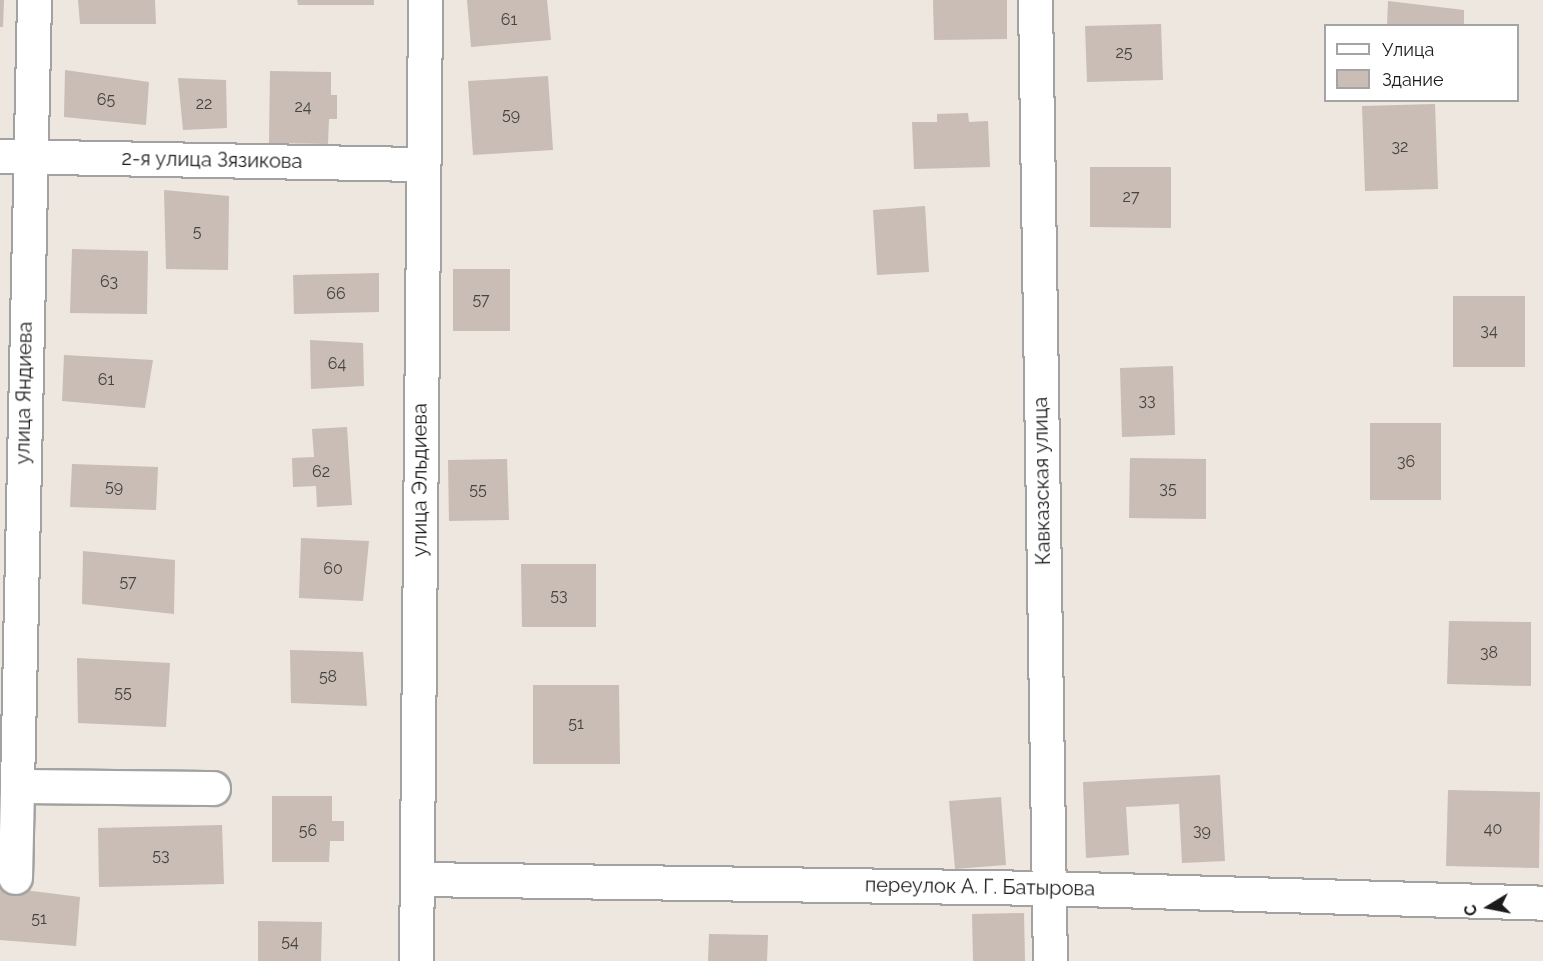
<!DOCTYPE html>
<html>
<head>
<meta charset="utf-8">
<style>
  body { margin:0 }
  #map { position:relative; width:1543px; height:961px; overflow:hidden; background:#ede7df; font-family:Raleway,sans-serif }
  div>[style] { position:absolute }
  .building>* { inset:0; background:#c9bdb5 }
  .roads { filter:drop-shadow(2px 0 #a2a2a2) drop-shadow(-2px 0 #a2a2a2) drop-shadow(0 2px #a2a2a2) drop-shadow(0 -2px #a2a2a2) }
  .minor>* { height:33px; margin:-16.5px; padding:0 16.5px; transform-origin:16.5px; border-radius:16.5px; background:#fff }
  span { translate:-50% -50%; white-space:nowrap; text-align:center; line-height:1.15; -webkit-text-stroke:6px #fff; paint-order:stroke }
  .number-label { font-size:16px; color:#464442 }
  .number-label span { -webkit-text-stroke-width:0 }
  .street-label { font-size:20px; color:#1b1b1b }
  .legend { position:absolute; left:1324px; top:24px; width:195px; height:78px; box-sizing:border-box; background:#fff; border:2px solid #a4a4a4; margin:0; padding:8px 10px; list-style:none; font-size:18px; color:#1b1b1b }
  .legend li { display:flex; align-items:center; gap:12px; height:30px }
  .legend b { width:30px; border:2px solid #a4a4a4 }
  .north { position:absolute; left:1459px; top:877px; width:60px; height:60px; -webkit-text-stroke:4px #fff; paint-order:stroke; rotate:260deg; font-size:16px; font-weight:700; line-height:24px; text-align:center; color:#1b1b1b }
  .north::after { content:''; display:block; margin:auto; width:21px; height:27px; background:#1b1b1b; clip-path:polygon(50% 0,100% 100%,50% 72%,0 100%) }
</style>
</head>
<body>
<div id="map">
  <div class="building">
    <i style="clip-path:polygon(0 0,4px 0,3px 27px,0 27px)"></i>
    <i style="clip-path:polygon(78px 0,155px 0,156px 24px,80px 24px)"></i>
    <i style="clip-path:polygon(297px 0,374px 0,374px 5px,298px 5px)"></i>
    <i style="clip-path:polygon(467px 0,547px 0,551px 40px,471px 47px)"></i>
    <i style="clip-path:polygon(933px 0,1007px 0,1007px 39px,934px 40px)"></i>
    <i style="clip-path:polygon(1388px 1px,1464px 10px,1464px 26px,1387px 26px)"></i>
    <i style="clip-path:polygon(1161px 24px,1163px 80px,1087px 82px,1085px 26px)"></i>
    <i style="clip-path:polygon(65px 70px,149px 82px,146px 125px,64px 117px)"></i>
    <i style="clip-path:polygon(270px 71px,331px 72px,331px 95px,337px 95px,337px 119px,329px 119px,328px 144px,269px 143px)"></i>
    <i style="clip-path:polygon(548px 76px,553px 150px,473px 155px,468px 81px)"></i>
    <i style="clip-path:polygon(178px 78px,226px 80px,227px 128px,183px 130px)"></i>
    <i style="clip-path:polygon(1435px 104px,1438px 189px,1365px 191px,1362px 106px)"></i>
    <i style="clip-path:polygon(968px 113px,969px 122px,988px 121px,990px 167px,914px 169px,912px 122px,937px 122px,937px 114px)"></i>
    <i style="clip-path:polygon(1090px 167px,1171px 167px,1171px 228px,1090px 227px)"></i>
    <i style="clip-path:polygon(164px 190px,229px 196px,228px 270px,166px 269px)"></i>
    <i style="clip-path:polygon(925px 206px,929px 272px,877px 275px,873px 210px)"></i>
    <i style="clip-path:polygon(72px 249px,148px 251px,147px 314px,70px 313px)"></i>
    <i style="clip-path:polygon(453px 269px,510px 269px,510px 331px,453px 331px)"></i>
    <i style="clip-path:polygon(379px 273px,379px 312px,294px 314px,293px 275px)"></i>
    <i style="clip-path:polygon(1453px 296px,1525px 296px,1525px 367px,1453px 367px)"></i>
    <i style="clip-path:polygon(310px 340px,363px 343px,364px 386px,311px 389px)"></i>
    <i style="clip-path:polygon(64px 355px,153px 360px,145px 408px,62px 401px)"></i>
    <i style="clip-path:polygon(1173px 366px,1175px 435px,1122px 437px,1120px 368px)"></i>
    <i style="clip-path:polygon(1370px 423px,1441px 423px,1441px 500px,1370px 500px)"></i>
    <i style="clip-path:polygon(347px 427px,352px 505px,317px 507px,316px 486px,293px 487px,292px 458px,314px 457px,312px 429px)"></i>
    <i style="clip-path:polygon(1130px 458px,1206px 459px,1206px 519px,1129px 518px)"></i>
    <i style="clip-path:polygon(507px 459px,509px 520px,449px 521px,448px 460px)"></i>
    <i style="clip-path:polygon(72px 464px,158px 467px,156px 510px,70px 507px)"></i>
    <i style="clip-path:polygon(301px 538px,369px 541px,363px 601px,299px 598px)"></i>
    <i style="clip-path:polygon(83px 551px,175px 560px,174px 614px,82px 604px)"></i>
    <i style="clip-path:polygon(521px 564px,596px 564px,596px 627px,522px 627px)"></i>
    <i style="clip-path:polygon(1449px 621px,1531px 622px,1531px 686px,1447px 684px)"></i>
    <i style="clip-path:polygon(290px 650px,363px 652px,367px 706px,291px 703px)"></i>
    <i style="clip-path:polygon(77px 658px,170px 663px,166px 727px,78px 723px)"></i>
    <i style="clip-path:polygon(533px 685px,619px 685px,620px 764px,533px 764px)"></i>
    <i style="clip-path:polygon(1220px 775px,1225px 861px,1182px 863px,1179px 804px,1126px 807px,1129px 855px,1086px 858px,1083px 782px)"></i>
    <i style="clip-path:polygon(1448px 790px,1540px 792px,1539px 868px,1446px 866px)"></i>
    <i style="clip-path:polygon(272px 796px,332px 796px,332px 821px,344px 821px,344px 841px,330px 841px,329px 862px,272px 862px)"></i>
    <i style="clip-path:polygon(1001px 797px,1006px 865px,955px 869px,949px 801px)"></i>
    <i style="clip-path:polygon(222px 825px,224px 884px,99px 887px,98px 828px)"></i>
    <i style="clip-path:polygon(0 887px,80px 897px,76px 946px,0 940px)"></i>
    <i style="clip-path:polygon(1024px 913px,1025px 961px,973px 961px,972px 914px)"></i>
    <i style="clip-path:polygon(258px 921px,322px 922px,321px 961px,258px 961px)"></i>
    <i style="clip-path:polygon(709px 934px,768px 935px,767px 961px,708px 961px)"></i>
  </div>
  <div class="roads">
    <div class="minor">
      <i style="left:34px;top:0;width:786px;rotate:91.24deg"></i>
      <i style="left:17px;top:786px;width:196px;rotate:0.6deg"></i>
      <i style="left:1035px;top:0;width:961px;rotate:89.11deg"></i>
      <i style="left:0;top:156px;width:423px;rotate:1.1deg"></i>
      <i style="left:15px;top:877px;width:91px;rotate:-88.7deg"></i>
      <i style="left:417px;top:879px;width:631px;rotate:0.82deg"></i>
      <i style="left:1048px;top:888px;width:495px;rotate:1.7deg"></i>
      <i style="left:416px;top:961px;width:961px;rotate:-89.46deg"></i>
    </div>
  </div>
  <div class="number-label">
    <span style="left:509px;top:20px">61</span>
    <span style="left:1124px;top:53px">25</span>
    <span style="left:106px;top:100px">65</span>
    <span style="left:204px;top:104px">22</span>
    <span style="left:303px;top:107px">24</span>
    <span style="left:511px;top:115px">59</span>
    <span style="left:1400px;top:147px">32</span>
    <span style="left:1131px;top:197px">27</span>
    <span style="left:197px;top:232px">5</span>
    <span style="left:109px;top:282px">63</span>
    <span style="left:336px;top:294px">66</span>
    <span style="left:481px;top:300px">57</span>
    <span style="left:1489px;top:331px">34</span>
    <span style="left:337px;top:364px">64</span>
    <span style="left:106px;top:380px">61</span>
    <span style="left:1147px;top:401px">33</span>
    <span style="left:1406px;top:462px">36</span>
    <span style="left:321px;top:472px">62</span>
    <span style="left:114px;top:487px">59</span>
    <span style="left:1168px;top:489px">35</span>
    <span style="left:478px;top:490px">55</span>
    <span style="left:333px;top:569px">60</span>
    <span style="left:128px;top:582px">57</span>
    <span style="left:559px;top:596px">53</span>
    <span style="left:1489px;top:653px">38</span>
    <span style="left:328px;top:677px">58</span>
    <span style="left:123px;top:693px">55</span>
    <span style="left:576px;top:724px">51</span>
    <span style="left:1493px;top:829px">40</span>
    <span style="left:308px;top:831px">56</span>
    <span style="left:1202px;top:831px">39</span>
    <span style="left:161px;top:856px">53</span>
    <span style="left:39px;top:919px">51</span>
    <span style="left:290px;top:942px">54</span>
  </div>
  <div class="street-label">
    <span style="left:212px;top:160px;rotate:1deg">2-я улица Зязикова</span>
    <span style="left:24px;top:393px;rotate:-89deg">улица Яндиева</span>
    <span style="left:420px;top:480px;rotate:-90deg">улица Эльдиева</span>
    <span style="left:1042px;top:481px;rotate:-91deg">Кавказская улица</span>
    <span style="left:980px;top:887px;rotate:1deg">переулок А. Г. Батырова</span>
  </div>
  <ul class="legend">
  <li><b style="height:8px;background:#fff"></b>Улица</li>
  <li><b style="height:16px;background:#c9bdb5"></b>Здание</li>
  </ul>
  <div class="north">С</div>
</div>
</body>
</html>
